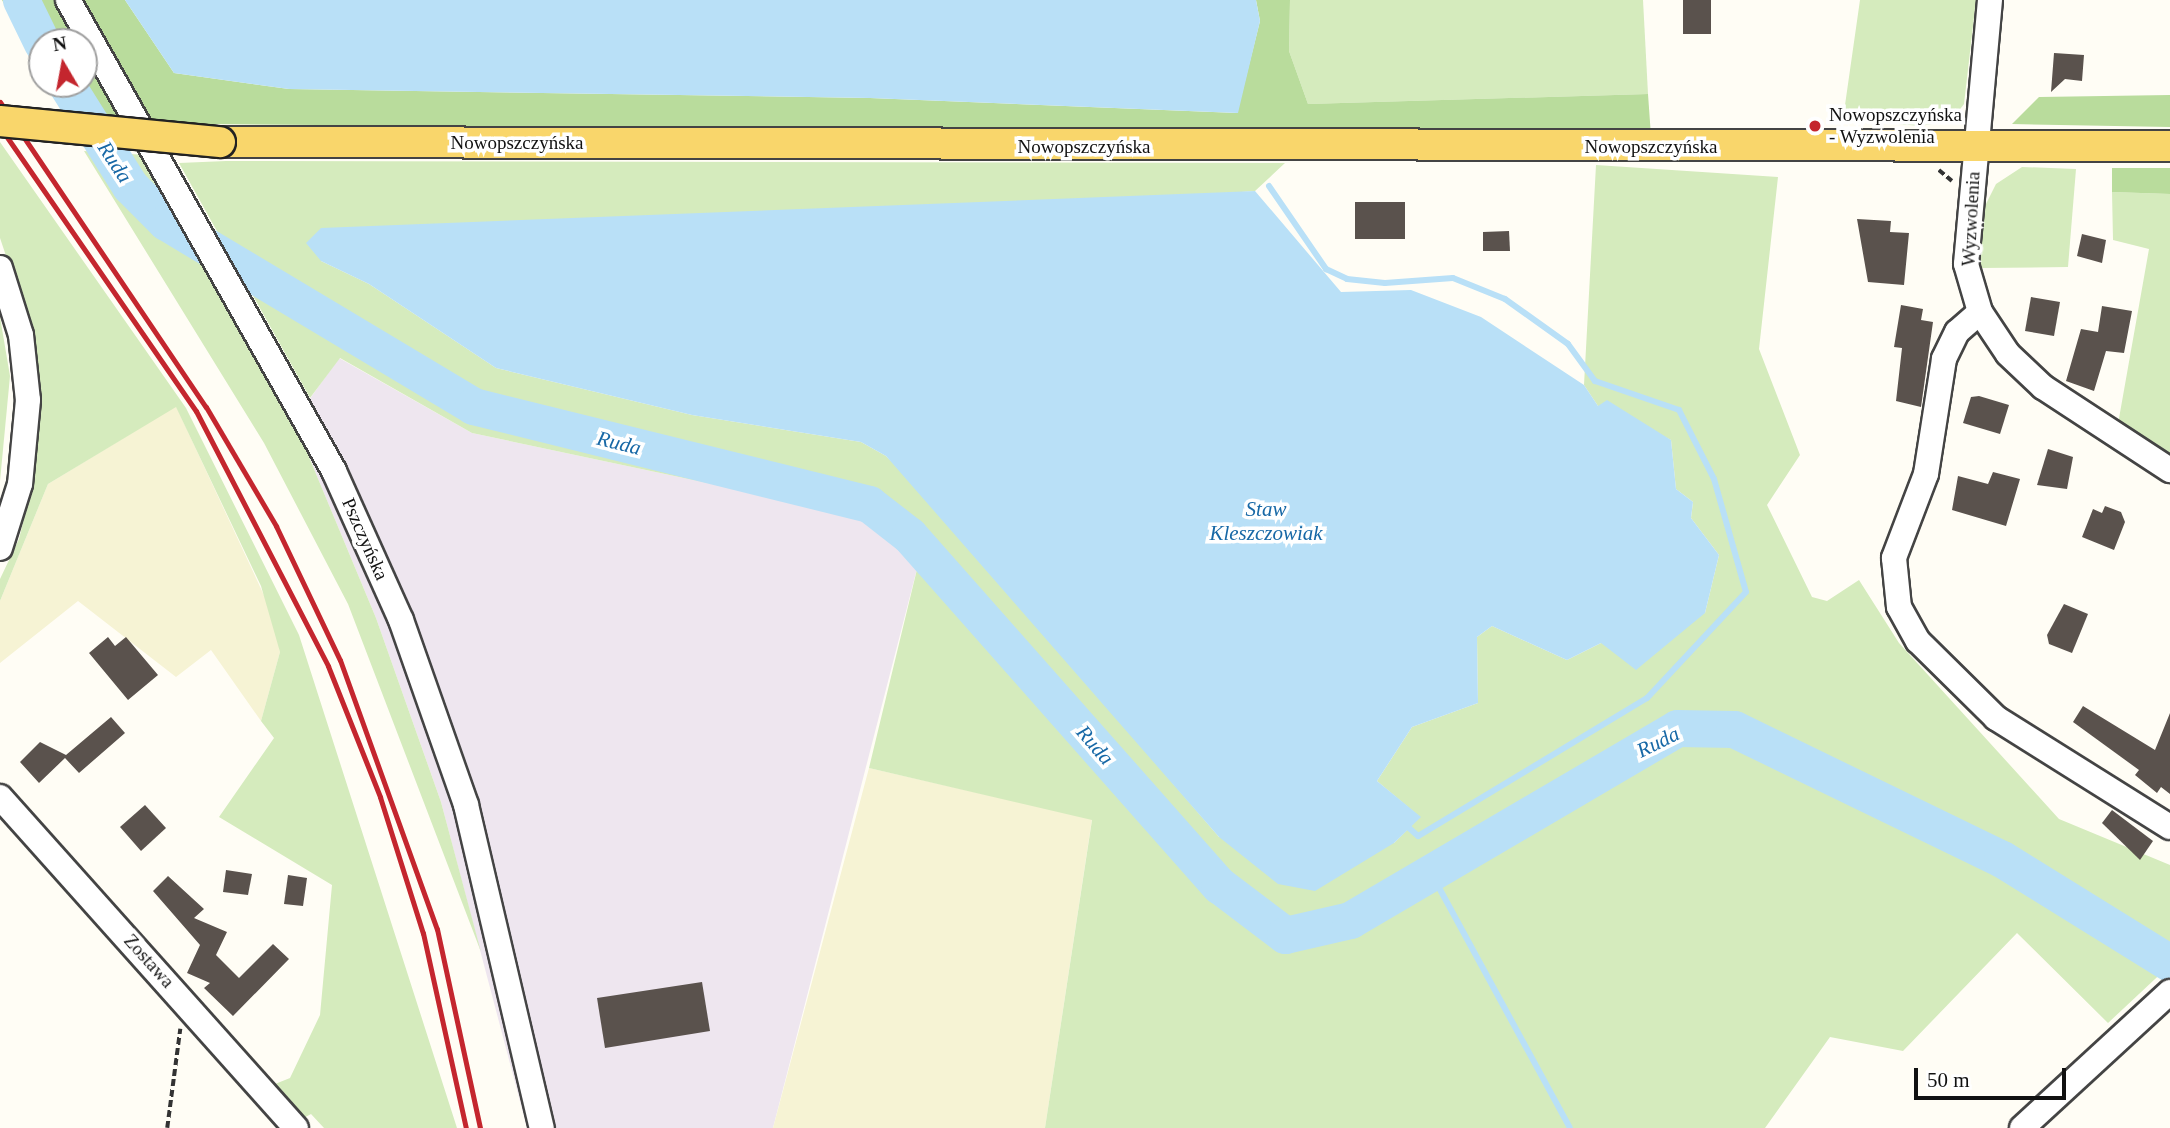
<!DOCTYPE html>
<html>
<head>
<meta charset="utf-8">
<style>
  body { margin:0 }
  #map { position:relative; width:2170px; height:1128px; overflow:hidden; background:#fffdf5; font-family:"Times New Roman",serif }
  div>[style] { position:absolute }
  .industrial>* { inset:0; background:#eee6ef }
  .farmland>* { inset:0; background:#f6f3d4 }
  .green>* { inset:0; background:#d5ebbd }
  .forest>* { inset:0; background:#b9dc9c }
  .water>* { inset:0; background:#b9e0f7 }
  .stream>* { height:6px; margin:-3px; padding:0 3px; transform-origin:3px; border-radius:3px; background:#b9e0f7 }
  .river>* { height:37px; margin:-18.5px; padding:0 18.5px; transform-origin:18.5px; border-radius:18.5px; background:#b9e0f7 }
  .building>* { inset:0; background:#5a524d }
  .path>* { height:3.5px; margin-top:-1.75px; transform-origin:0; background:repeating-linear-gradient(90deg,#333 0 7px,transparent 0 10.5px) }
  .roads { filter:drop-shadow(2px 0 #444) drop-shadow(-2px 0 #444) drop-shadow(0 2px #444) drop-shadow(0 -2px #444) }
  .minor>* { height:24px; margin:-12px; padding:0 12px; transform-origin:12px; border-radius:12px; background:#fff }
  .major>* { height:30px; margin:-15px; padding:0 15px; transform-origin:15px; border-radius:15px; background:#f9d66b }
  .rail>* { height:5px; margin:-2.5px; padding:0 2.5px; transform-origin:2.5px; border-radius:2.5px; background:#c4262e }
  .bridges { filter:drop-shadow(2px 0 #222) drop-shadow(-2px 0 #222) drop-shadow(0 2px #222) drop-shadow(0 -2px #222) }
  .major-bridge>* { height:30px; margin:-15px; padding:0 15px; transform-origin:15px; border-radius:15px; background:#f9d66b }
  .dots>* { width:19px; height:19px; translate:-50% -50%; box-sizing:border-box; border:4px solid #fff; border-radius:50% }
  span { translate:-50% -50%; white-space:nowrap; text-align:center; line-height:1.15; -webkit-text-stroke:7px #fff; paint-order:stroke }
  .poi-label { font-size:19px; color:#111 }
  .left { translate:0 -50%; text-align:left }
  .street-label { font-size:19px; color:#111 }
  .water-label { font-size:21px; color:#1768a6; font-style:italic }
  .north { position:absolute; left:28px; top:28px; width:70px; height:70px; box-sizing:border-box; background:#fff; border:2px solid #a0a0a0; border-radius:50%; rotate:350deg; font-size:19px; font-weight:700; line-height:28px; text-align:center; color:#111 }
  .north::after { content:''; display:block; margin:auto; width:24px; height:32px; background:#c4262e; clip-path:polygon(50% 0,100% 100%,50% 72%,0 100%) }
  .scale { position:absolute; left:1914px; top:1068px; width:152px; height:32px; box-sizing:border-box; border:4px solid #111; border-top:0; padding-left:9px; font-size:21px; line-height:24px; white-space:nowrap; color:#111; -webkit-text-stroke:5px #fff; paint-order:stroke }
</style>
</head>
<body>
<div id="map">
  <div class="industrial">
    <i style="clip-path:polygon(339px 358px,472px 433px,868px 517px,919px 561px,773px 1128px,527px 1128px,441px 802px,376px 618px,294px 421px)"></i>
  </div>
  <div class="farmland">
    <i style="clip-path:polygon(176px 406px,275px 619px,280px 652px,261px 721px,211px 650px,176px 677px,78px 601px,0 663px,0 601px,48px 484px)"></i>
    <i style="clip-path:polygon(869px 768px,1092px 819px,1045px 1128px,773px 1128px)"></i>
  </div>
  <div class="green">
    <i style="clip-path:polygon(1290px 0,1643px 0,1648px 94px,1308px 104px,1289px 51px)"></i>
    <i style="clip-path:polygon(1860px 0,1976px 0,1964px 104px,1951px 121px,1920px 126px,1843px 119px)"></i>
    <i style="clip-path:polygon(0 142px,186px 408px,299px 635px,457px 1128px,324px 1128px,311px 1114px,300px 1120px,275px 1084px,290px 1078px,320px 1015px,332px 885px,219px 817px,274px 738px,261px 721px,280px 652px,261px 586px,176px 407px,48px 484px,0 601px,0 579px,19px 539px,33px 482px,41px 396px,34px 339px,0 238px)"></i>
    <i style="clip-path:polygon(84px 151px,146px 155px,294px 421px,376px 618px,441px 802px,481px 952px,348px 604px,264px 443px)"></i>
    <i style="clip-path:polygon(226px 161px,1285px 163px,1255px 191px,321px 261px,369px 284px,496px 368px,692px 415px,861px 442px,886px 456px,936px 508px,1219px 837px,1394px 843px,1420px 817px,1377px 781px,1412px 727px,1478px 703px,1477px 637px,1492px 626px,1567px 660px,1601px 643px,1705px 613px,1719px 555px,1691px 518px,1693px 502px,1676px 489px,1671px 440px,1598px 406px,1584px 385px,1596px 165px,1778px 177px,1759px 349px,1800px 455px,1767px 505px,1812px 597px,1827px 601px,1859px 580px,1899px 643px,2059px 819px,2170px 865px,2170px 965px,2108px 1023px,2017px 933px,1903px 1051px,1830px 1037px,1765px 1128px,1045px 1128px,1092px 820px,869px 768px,919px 561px,868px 517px,472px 433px,340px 358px,310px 398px,179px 163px)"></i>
    <i style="clip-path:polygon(2022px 167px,2076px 169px,2068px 267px,1980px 268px,1982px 212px,1996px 184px)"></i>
    <i style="clip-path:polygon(2112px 192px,2170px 194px,2170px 459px,2118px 424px,2149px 249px,2113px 240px)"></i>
    <i style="clip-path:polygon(0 317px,10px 376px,0 481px)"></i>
  </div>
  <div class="forest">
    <i style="clip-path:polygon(2px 0,125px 0,174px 73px,289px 89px,870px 98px,1237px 113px,1260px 21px,1256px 0,1290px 0,1289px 51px,1308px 104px,1648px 94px,1651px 136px,207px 124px,64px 112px,47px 84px,84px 84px,84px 42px,42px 42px,42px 76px)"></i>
    <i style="clip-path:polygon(2170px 95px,2170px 127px,2012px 124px,2039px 97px)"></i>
    <i style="clip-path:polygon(2112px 168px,2170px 168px,2170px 194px,2112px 192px)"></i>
  </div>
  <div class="water">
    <i style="clip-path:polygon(125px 0,1256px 0,1260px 21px,1238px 113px,870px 98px,289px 89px,174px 73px)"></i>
    <i style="clip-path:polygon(1255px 191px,1341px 292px,1411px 290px,1481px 317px,1584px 385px,1598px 406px,1607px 400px,1671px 440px,1676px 489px,1693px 502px,1691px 518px,1719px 555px,1705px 613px,1636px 670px,1601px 643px,1567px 660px,1492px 626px,1477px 637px,1478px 703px,1412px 727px,1377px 781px,1421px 817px,1394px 843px,1315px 891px,1278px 884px,1219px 837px,886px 456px,861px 442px,692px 415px,496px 368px,369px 284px,321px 261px,306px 243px,321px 228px)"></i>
  </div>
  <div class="stream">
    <i style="left:1269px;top:186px;width:101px;rotate:55.5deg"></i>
    <i style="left:1326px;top:269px;width:23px;rotate:25deg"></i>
    <i style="left:1347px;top:279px;width:38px;rotate:6deg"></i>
    <i style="left:1385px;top:283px;width:68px;rotate:-4.2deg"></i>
    <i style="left:1453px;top:278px;width:56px;rotate:22deg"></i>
    <i style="left:1505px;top:299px;width:77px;rotate:35.5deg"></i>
    <i style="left:1568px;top:344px;width:46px;rotate:53.9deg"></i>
    <i style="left:1595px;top:381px;width:89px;rotate:19deg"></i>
    <i style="left:1679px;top:410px;width:77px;rotate:63.1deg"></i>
    <i style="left:1714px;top:479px;width:117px;rotate:74.2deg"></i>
    <i style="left:1746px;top:592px;width:145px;rotate:133deg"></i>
    <i style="left:1647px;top:698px;width:267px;rotate:148.9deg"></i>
    <i style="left:1418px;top:836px;width:12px;rotate:-138deg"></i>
    <i style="left:1431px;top:873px;width:290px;rotate:61.4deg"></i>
  </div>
  <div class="river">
    <i style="left:21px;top:0;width:48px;rotate:64deg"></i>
    <i style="left:66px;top:84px;width:120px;rotate:57.9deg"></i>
    <i style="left:130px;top:186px;width:51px;rotate:45deg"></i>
    <i style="left:166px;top:222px;width:358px;rotate:30.9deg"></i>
    <i style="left:473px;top:406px;width:408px;rotate:13.9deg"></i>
    <i style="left:869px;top:504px;width:51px;rotate:37.8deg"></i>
    <i style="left:909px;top:535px;width:468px;rotate:48.5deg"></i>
    <i style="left:1219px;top:885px;width:83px;rotate:37.1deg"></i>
    <i style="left:1285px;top:935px;width:67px;rotate:-13deg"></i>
    <i style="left:1350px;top:920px;width:379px;rotate:-30.4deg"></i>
    <i style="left:1677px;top:728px;width:57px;rotate:1deg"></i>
    <i style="left:1734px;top:729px;width:298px;rotate:25.9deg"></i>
    <i style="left:2002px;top:859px;width:198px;rotate:31.8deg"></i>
  </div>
  <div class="building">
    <i style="clip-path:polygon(1683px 0,1711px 0,1711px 34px,1683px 34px)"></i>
    <i style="clip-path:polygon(2054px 53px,2084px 55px,2082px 81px,2065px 79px,2051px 92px)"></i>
    <i style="clip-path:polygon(1355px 202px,1405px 202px,1405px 239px,1355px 239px)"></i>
    <i style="clip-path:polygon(1857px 219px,1891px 221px,1890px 232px,1909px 233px,1904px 285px,1868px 282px)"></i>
    <i style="clip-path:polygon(1509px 231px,1510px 251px,1483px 251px,1483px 232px)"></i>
    <i style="clip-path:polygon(2082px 234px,2106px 240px,2102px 263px,2077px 256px)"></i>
    <i style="clip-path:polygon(2031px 297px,2060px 302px,2054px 336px,2025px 331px)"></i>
    <i style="clip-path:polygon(1901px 305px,1923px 309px,1921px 320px,1933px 322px,1921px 407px,1896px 401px,1902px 348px,1894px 347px)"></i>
    <i style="clip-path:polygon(2102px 306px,2132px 311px,2124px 353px,2106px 351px,2094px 391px,2066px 381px,2081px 329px,2098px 332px)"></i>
    <i style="clip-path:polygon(1979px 396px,2009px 405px,2000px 434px,1963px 423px,1971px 397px)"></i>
    <i style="clip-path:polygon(2048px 449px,2073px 457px,2067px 489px,2037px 485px)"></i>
    <i style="clip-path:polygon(1993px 472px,2020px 479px,2006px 526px,1952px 510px,1958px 476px,1988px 484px)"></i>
    <i style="clip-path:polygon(2105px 506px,2121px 512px,2125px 522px,2114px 550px,2082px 537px,2093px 509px,2102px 513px)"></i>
    <i style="clip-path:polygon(2064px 604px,2088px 614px,2072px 653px,2049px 644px,2047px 635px)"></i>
    <i style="clip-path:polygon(108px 637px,115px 646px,126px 637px,158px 675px,128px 700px,89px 653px)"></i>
    <i style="clip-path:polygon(2083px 706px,2155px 750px,2170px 713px,2170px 794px,2161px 787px,2157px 793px,2135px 775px,2139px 770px,2073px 722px)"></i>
    <i style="clip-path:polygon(111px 717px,125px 733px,79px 773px,65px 758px,39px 783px,20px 762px,40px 742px,66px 755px)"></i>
    <i style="clip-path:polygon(145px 805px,166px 828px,141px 851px,120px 827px)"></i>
    <i style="clip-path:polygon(2112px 810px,2153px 841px,2140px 860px,2102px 823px)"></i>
    <i style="clip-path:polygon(226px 870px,252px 874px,248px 895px,223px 892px)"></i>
    <i style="clip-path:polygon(288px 875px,307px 878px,303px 906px,284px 904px)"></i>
    <i style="clip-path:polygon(168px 876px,204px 909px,194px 918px,227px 932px,216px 955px,239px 978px,273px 944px,289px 959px,233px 1016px,204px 988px,210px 983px,187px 973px,200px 945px,153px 891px)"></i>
    <i style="clip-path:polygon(702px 982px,710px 1031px,605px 1048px,597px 998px)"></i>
  </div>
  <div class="path">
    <i style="left:1939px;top:170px;width:17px;rotate:40deg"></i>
    <i style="left:167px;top:1128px;width:100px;rotate:-82.5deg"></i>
  </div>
  <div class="roads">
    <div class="minor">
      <i style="left:68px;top:0;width:541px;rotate:60.54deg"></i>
      <i style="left:334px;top:471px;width:163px;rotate:65.8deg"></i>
      <i style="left:401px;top:620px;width:196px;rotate:70.6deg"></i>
      <i style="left:466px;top:805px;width:332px;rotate:76.8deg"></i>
      <i style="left:1990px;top:0;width:265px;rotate:95.2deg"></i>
      <i style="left:1966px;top:264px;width:50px;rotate:73.7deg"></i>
      <i style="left:1980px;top:312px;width:50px;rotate:56.3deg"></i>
      <i style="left:2008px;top:354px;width:48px;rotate:43.3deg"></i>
      <i style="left:2043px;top:387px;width:152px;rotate:33.2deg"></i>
      <i style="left:0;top:268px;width:70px;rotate:72.6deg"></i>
      <i style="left:21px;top:335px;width:65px;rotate:83.9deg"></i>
      <i style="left:28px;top:400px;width:84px;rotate:95.4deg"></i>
      <i style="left:20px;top:484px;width:67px;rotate:107.4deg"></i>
      <i style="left:1980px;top:312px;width:30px;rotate:139deg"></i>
      <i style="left:1957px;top:332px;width:30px;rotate:116deg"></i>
      <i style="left:1944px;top:359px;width:116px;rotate:98.9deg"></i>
      <i style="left:1926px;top:474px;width:90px;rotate:110.9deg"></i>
      <i style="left:1894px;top:558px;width:49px;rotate:84.2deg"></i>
      <i style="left:1899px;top:607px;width:39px;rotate:61deg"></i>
      <i style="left:1918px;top:641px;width:110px;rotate:44.6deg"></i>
      <i style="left:1996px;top:718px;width:205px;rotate:32.1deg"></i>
      <i style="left:0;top:797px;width:444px;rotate:48.2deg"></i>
      <i style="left:2022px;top:1128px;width:201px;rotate:-42.6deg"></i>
    </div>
    <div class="major">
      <i style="left:220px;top:142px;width:1950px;rotate:0.12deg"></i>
    </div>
  </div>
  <div class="rail">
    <i style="left:0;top:102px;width:368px;rotate:56deg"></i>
    <i style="left:206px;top:407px;width:138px;rotate:59.5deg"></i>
    <i style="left:276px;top:526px;width:148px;rotate:64.5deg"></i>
    <i style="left:340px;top:660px;width:286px;rotate:70.2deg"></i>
    <i style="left:437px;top:929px;width:204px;rotate:77.8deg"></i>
    <i style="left:0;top:127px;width:345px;rotate:55.4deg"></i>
    <i style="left:196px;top:411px;width:287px;rotate:62.6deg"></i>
    <i style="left:328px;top:666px;width:141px;rotate:68.3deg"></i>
    <i style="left:380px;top:797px;width:143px;rotate:72.5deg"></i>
    <i style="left:423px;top:933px;width:200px;rotate:77.6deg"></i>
  </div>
  <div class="bridges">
    <div class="major-bridge">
      <i style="left:0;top:121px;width:221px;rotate:5.5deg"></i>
    </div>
  </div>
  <div class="dots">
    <i style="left:1815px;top:126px;background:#c4262e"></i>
  </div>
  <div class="poi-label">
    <span class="left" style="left:1829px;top:126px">Nowopszczyńska<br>- Wyzwolenia</span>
  </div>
  <div class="street-label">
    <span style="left:517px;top:143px">Nowopszczyńska</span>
    <span style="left:1084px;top:147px">Nowopszczyńska</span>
    <span style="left:1651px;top:147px">Nowopszczyńska</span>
    <span style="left:1971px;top:219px;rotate:-87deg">Wyzwolenia</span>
    <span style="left:365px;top:539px;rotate:66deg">Pszczyńska</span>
    <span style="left:149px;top:961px;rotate:48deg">Zostawa</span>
  </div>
  <div class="water-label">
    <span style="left:115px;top:162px;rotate:57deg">Ruda</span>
    <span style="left:619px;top:443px;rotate:14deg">Ruda</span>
    <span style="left:1266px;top:521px">Staw<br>Kleszczowiak</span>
    <span style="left:1658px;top:742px;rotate:-26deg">Ruda</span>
    <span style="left:1095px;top:745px;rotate:49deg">Ruda</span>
  </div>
  <div class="north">N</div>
  <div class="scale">50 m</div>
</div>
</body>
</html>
